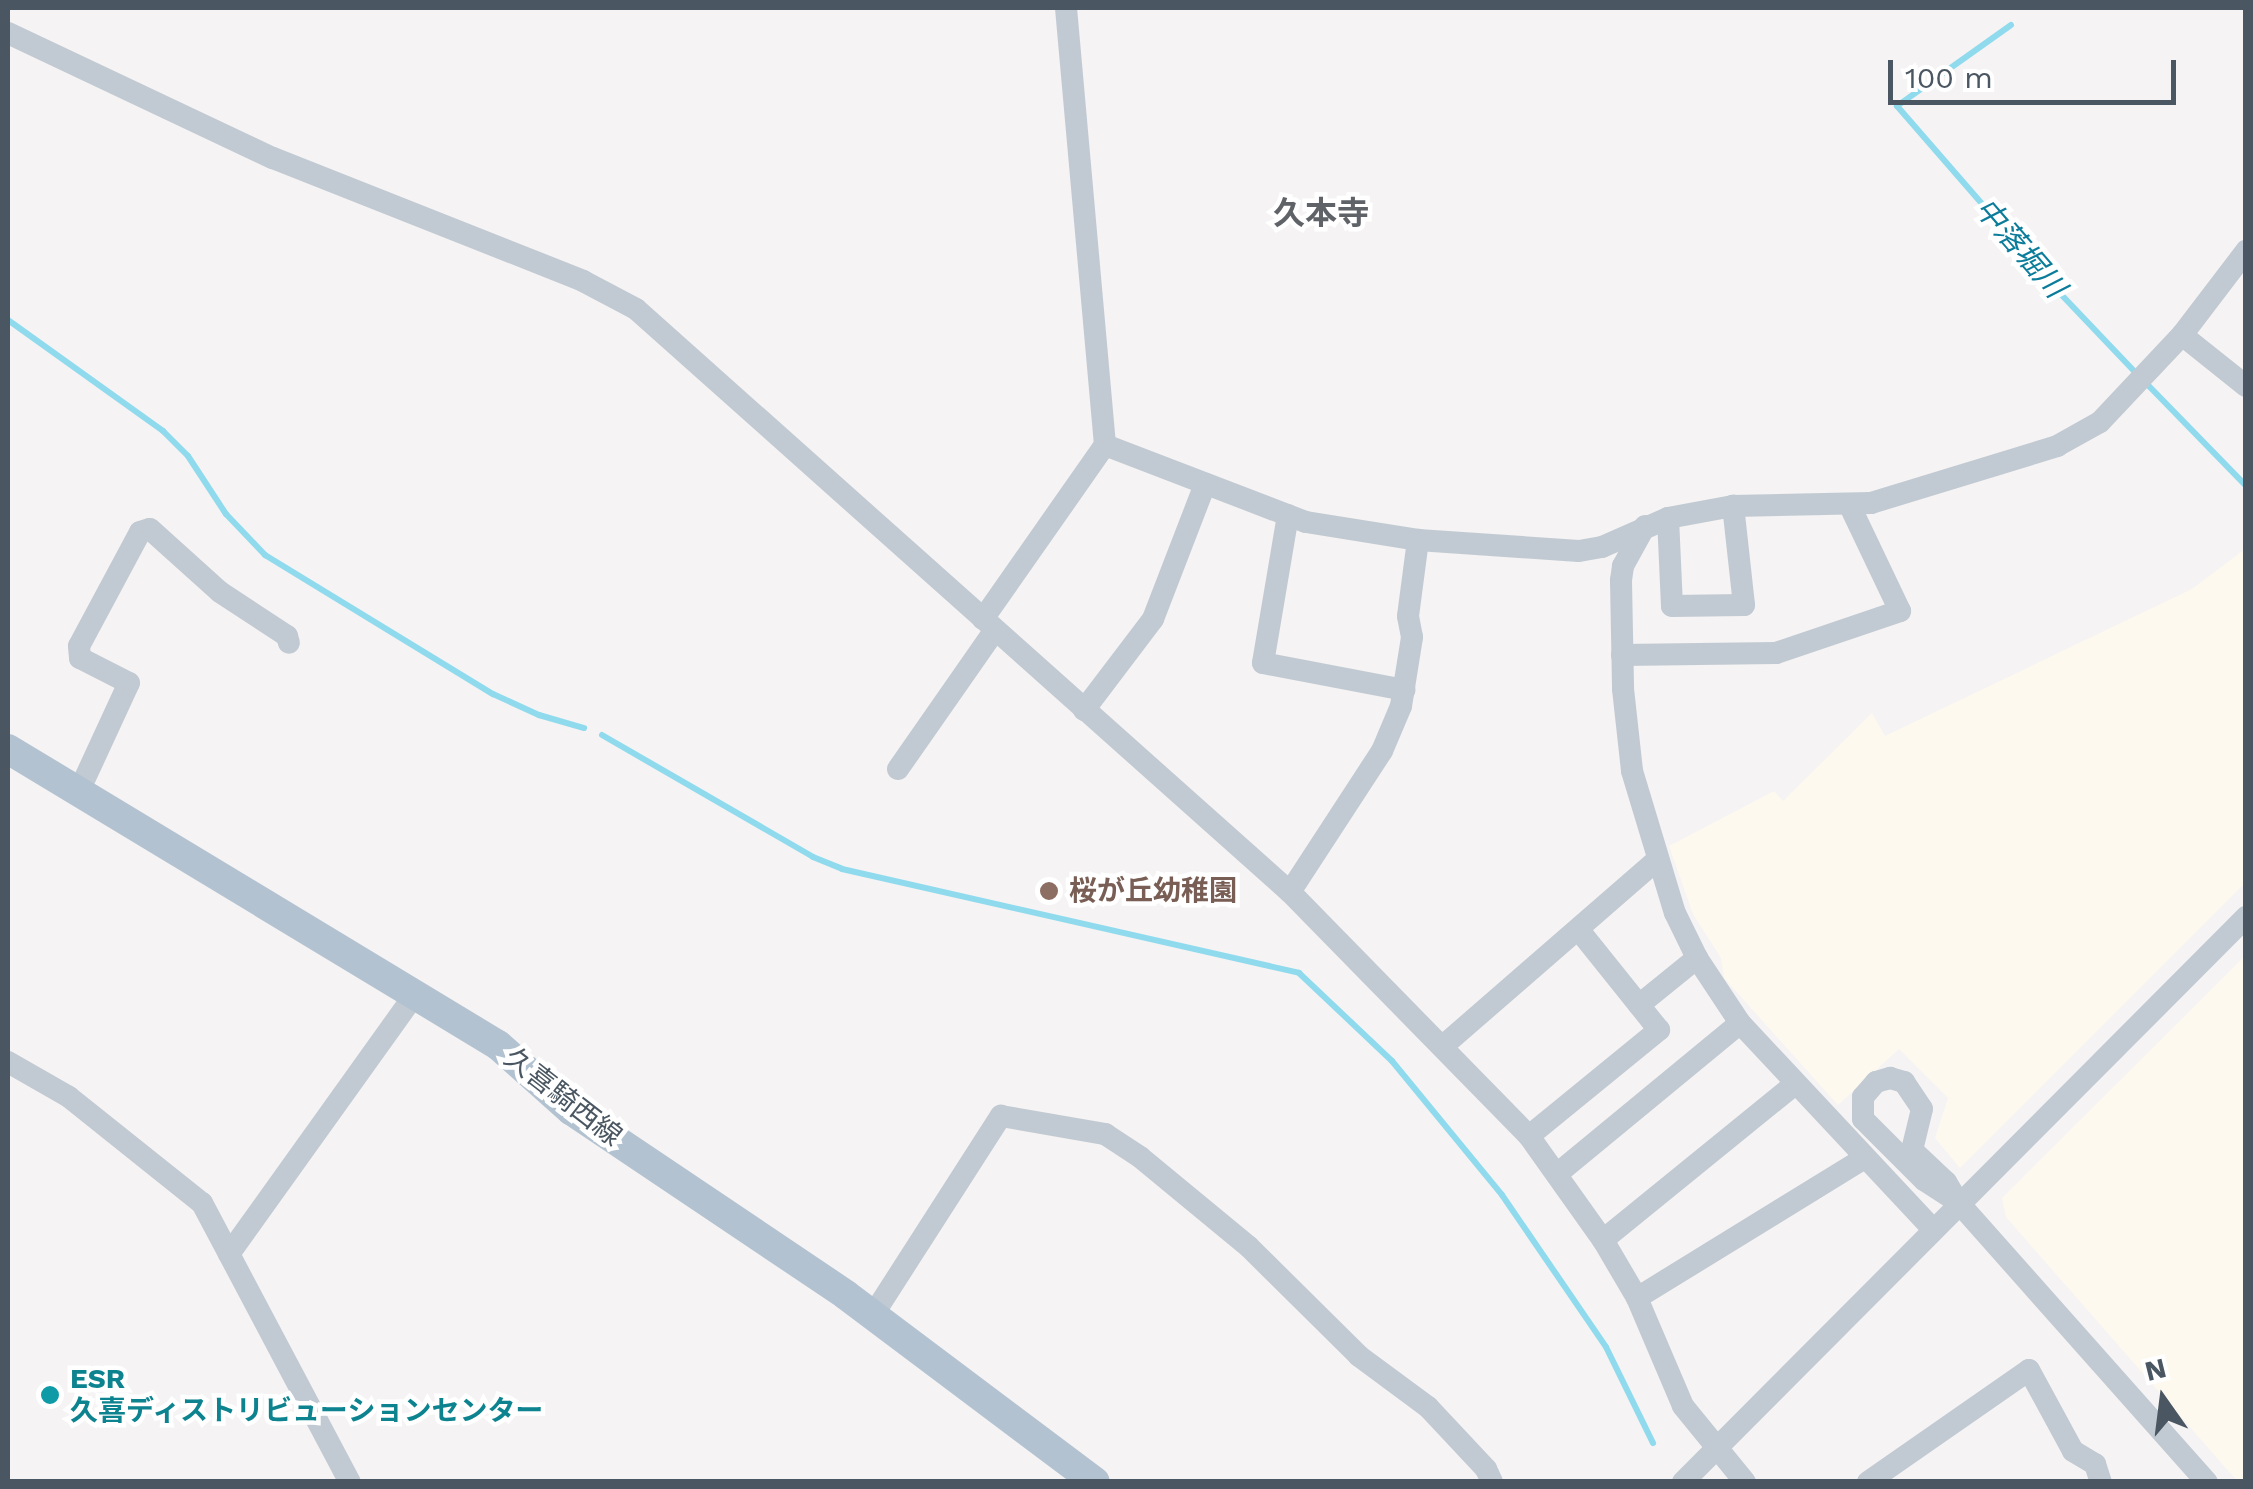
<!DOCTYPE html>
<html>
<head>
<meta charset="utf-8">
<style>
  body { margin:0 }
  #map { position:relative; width:2253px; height:1489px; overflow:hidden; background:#f5f3f3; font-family:"Work Sans","Noto Sans JP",sans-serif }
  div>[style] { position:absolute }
  .commercial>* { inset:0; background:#fdf9ef }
  .stream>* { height:6px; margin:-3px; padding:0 3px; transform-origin:3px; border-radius:3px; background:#90daee }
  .minor>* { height:22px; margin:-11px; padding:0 11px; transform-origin:11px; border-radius:11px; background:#c1cad2 }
  .major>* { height:30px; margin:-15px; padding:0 15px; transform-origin:15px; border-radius:15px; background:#b3c2d1 }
  .dots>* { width:28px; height:28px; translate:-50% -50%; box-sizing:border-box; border:5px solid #fff; border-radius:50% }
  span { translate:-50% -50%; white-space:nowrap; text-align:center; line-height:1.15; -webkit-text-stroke:9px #fff; paint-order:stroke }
  .education-label { font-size:28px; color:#785e54; font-weight:700 }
  .left { translate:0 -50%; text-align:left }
  .street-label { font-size:28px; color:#4a5661 }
  .culture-label { font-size:28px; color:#0d838f; font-weight:700 }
  .water-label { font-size:30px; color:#0c7c9b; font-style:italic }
  .quarter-label { font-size:32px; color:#5f6368; font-weight:700 }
  .frame { position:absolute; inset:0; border:10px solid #4a5661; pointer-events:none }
  .north { position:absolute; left:2113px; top:1349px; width:100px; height:100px; -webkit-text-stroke:8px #fff; paint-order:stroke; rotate:346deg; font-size:28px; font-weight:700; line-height:40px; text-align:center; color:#4a5661 }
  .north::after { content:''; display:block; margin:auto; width:35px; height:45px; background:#4a5661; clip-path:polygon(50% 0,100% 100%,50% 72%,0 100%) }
  .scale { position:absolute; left:1888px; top:60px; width:288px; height:45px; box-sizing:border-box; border:5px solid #4a5661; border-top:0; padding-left:12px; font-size:30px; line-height:35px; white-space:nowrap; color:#4a5661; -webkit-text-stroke:8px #fff; paint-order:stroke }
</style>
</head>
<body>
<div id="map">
  <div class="commercial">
    <i style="clip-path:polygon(2245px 549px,2245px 883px,1960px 1168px,1935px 1138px,1948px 1098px,1899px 1049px,1838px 1105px,1724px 978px,1721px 958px,1693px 914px,1669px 846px,1774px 791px,1783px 801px,1872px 713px,1885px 736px,2192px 589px)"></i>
    <i style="clip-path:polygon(2245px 956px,2246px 1481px,2238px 1482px,2006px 1217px,2002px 1198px)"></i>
  </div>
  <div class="stream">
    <i style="left:2011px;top:25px;width:140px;rotate:144.6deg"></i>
    <i style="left:1897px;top:106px;width:241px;rotate:49deg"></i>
    <i style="left:2055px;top:288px;width:117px;rotate:46.4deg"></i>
    <i style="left:8px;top:320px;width:191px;rotate:35.6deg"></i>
    <i style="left:163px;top:431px;width:35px;rotate:45deg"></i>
    <i style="left:188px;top:456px;width:69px;rotate:56.8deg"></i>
    <i style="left:226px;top:514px;width:57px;rotate:46.4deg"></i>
    <i style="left:265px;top:555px;width:267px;rotate:31.4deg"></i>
    <i style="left:493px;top:694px;width:51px;rotate:24.5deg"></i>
    <i style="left:539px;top:715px;width:47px;rotate:16.1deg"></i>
    <i style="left:2145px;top:382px;width:145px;rotate:45.8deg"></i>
    <i style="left:602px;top:735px;width:244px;rotate:30deg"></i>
    <i style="left:813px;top:857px;width:31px;rotate:22deg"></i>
    <i style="left:842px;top:869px;width:469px;rotate:12.8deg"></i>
    <i style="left:1299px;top:973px;width:128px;rotate:43.4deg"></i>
    <i style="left:1392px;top:1061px;width:173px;rotate:50.6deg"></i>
    <i style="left:1502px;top:1195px;width:184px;rotate:55.6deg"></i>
    <i style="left:1606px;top:1347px;width:107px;rotate:63.9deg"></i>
  </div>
  <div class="minor">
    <i style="left:8px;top:33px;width:293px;rotate:25.3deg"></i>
    <i style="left:273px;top:158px;width:334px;rotate:21.6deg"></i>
    <i style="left:583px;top:281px;width:60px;rotate:27.8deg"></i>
    <i style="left:636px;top:309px;width:876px;rotate:41.72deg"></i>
    <i style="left:1290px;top:892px;width:342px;rotate:45.6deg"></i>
    <i style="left:1529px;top:1136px;width:128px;rotate:54.6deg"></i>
    <i style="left:1603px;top:1240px;width:67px;rotate:59.6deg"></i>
    <i style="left:1637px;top:1298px;width:117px;rotate:66.9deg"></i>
    <i style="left:1683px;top:1406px;width:98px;rotate:50.8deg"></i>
    <i style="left:2182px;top:335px;width:82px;rotate:38.6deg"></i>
    <i style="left:1105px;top:445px;width:215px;rotate:21deg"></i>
    <i style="left:1306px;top:522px;width:113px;rotate:9.1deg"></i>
    <i style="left:1418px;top:540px;width:161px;rotate:3.9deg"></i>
    <i style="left:1579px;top:551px;width:23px;rotate:-10deg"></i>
    <i style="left:1602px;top:547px;width:72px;rotate:-23.7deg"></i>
    <i style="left:1668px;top:518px;width:66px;rotate:-10.5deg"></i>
    <i style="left:1733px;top:506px;width:138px;rotate:-1.2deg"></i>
    <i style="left:1871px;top:503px;width:195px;rotate:-17deg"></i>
    <i style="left:2057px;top:446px;width:49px;rotate:-29.2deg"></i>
    <i style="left:2100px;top:422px;width:120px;rotate:-46.7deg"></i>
    <i style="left:2182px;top:335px;width:106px;rotate:-52.7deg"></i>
    <i style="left:1288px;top:515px;width:150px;rotate:99.6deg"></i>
    <i style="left:1263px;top:663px;width:144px;rotate:10.8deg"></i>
    <i style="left:1668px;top:518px;width:88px;rotate:87.4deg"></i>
    <i style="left:1672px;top:606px;width:72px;rotate:-0.8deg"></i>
    <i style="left:1744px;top:605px;width:100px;rotate:-96.3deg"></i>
    <i style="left:1645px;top:526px;width:46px;rotate:118.8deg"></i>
    <i style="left:1623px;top:566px;width:15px;rotate:98deg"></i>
    <i style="left:1621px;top:581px;width:108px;rotate:88.9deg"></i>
    <i style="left:1623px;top:689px;width:82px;rotate:83.7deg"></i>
    <i style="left:1632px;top:771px;width:148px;rotate:73.2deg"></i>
    <i style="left:1675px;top:913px;width:50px;rotate:63.9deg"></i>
    <i style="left:1697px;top:958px;width:78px;rotate:56.5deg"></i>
    <i style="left:1740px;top:1023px;width:281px;rotate:46.9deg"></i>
    <i style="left:983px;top:619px;width:213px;rotate:-55deg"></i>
    <i style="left:1105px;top:445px;width:439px;rotate:-95.1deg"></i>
    <i style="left:1622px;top:655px;width:154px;rotate:-0.7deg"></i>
    <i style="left:1776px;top:653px;width:131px;rotate:-18.7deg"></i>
    <i style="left:1900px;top:611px;width:116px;rotate:-115.5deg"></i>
    <i style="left:1084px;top:710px;width:114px;rotate:-52.8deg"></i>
    <i style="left:1153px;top:619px;width:145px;rotate:-68.9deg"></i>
    <i style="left:898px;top:769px;width:169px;rotate:-55.1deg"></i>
    <i style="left:79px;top:791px;width:119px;rotate:-65.2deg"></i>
    <i style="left:129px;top:683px;width:55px;rotate:-153deg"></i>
    <i style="left:80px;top:658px;width:12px;rotate:-95deg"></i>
    <i style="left:79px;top:646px;width:129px;rotate:-61.8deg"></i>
    <i style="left:140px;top:532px;width:10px;rotate:-17deg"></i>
    <i style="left:150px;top:529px;width:94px;rotate:42deg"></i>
    <i style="left:220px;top:592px;width:80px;rotate:33.3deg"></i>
    <i style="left:287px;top:636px;width:7px;rotate:74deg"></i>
    <i style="left:1290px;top:892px;width:168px;rotate:-56.9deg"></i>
    <i style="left:1382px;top:751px;width:49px;rotate:-67.1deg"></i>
    <i style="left:1401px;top:706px;width:70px;rotate:-80.9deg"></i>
    <i style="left:1412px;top:637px;width:21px;rotate:-101deg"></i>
    <i style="left:1408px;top:616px;width:77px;rotate:-82.5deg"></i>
    <i style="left:1639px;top:1005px;width:75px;rotate:-39deg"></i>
    <i style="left:1443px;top:1046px;width:282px;rotate:-41deg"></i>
    <i style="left:8px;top:1062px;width:70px;rotate:29.8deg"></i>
    <i style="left:69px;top:1097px;width:170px;rotate:38.6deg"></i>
    <i style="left:202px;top:1203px;width:316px;rotate:62.1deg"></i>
    <i style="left:1529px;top:1136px;width:168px;rotate:-39.2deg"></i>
    <i style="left:1659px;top:1030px;width:129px;rotate:-128.7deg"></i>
    <i style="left:1557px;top:1174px;width:237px;rotate:-39.5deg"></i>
    <i style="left:1958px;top:1202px;width:40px;rotate:-147.1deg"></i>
    <i style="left:1924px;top:1180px;width:86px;rotate:-135deg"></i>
    <i style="left:1863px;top:1119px;width:22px;rotate:-90deg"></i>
    <i style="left:1863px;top:1097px;width:20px;rotate:-49deg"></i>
    <i style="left:1876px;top:1082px;width:15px;rotate:-16deg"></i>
    <i style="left:1890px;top:1078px;width:15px;rotate:16deg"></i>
    <i style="left:1904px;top:1082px;width:32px;rotate:56deg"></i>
    <i style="left:1922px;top:1109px;width:42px;rotate:103.7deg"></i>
    <i style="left:1912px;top:1150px;width:47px;rotate:43.3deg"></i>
    <i style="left:1946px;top:1182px;width:23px;rotate:59deg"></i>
    <i style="left:1958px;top:1202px;width:375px;rotate:48.4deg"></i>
    <i style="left:1603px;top:1240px;width:246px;rotate:-39.1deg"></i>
    <i style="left:229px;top:1254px;width:321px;rotate:-54.4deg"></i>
    <i style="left:1637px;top:1298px;width:265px;rotate:-31.6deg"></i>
    <i style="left:873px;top:1315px;width:237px;rotate:-57.3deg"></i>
    <i style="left:1001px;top:1116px;width:106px;rotate:9.8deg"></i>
    <i style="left:1105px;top:1134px;width:42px;rotate:33.3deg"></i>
    <i style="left:1140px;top:1157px;width:141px;rotate:39.5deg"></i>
    <i style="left:1249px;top:1247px;width:155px;rotate:44.7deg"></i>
    <i style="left:1359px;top:1356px;width:86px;rotate:36.5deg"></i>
    <i style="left:1428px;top:1407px;width:85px;rotate:46.9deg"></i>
    <i style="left:1486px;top:1469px;width:14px;rotate:65deg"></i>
    <i style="left:1683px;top:1482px;width:798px;rotate:-45.1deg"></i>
    <i style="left:1868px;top:1482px;width:196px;rotate:-34.8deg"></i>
    <i style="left:2029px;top:1370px;width:92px;rotate:61.5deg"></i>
    <i style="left:2073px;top:1451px;width:26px;rotate:31deg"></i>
    <i style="left:2095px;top:1464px;width:19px;rotate:72deg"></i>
  </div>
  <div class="major">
    <i style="left:8px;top:749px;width:572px;rotate:31.14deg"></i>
    <i style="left:498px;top:1045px;width:98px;rotate:41.7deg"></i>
    <i style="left:571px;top:1110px;width:331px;rotate:33.9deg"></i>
    <i style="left:846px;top:1295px;width:311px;rotate:36.9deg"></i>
  </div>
  <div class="dots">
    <i style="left:1049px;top:891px;background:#8d6e63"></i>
    <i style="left:50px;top:1395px;background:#0f9aa8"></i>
  </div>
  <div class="education-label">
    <span class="left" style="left:1069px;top:891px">桜が丘幼稚園</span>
  </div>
  <div class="street-label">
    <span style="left:563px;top:1097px;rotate:38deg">久喜騎西線</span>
  </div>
  <div class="culture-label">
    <span class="left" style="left:70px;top:1395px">ESR<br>久喜ディストリビューションセンター</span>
  </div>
  <div class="water-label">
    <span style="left:2020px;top:248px;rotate:49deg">中落堀川</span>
  </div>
  <div class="quarter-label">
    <span style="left:1321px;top:213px">久本寺</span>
  </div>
  <div class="frame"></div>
  <div class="north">N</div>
  <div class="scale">100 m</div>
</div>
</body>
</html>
